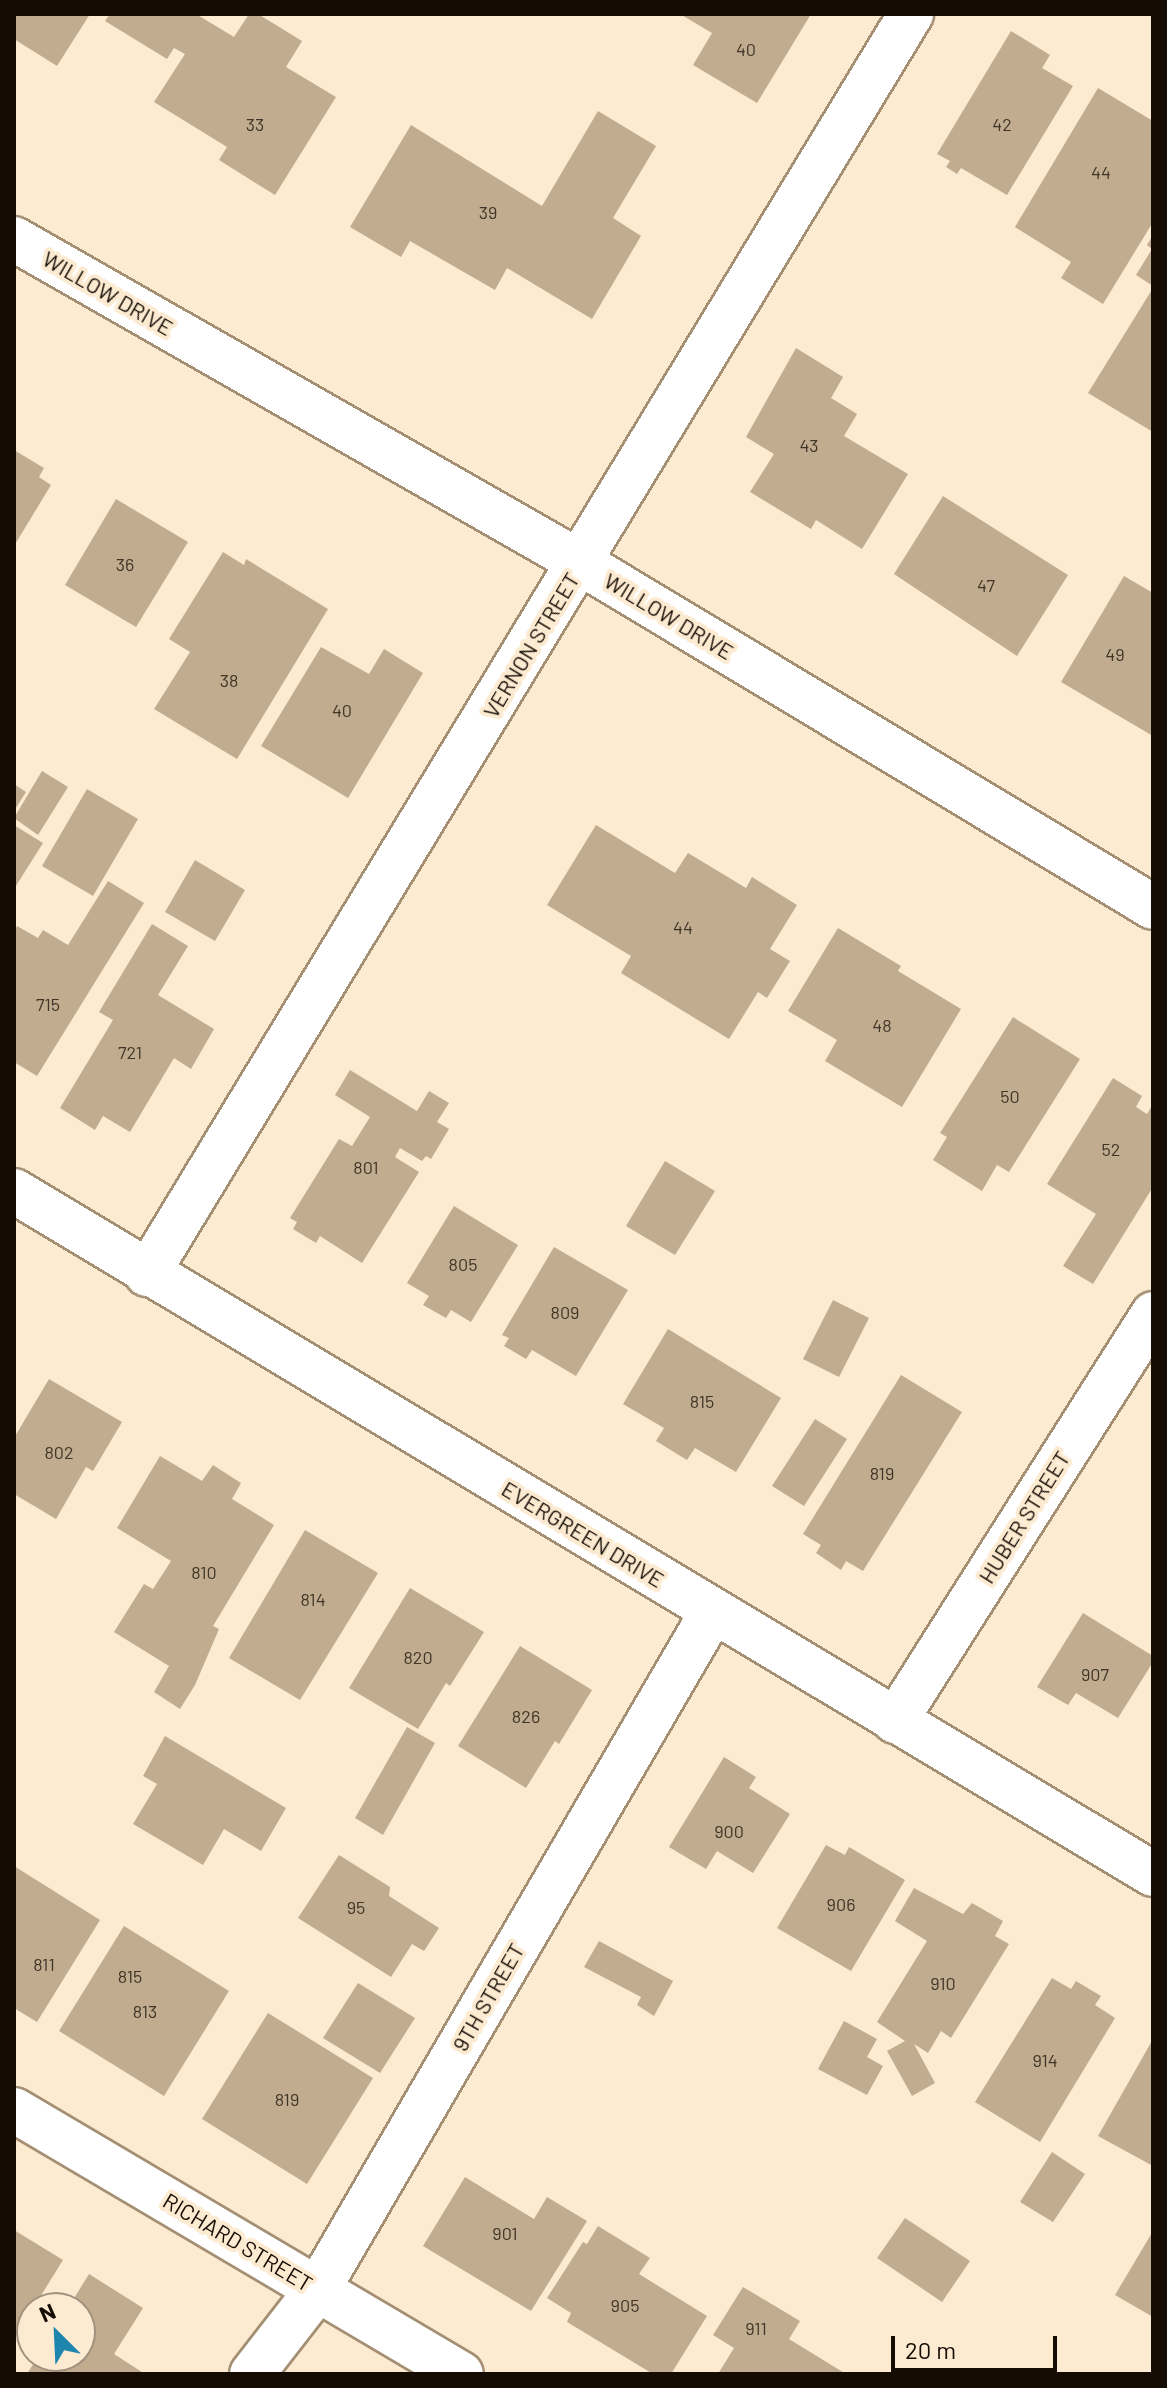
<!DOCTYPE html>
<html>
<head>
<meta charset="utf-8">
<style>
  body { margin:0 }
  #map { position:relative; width:1167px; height:2388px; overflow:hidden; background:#fcead1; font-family:Barlow,sans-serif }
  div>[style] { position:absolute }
  .building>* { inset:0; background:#c1ac8f }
  .roads { filter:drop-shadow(2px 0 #a48f73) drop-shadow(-2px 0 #a48f73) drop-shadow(0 2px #a48f73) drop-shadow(0 -2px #a48f73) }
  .minor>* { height:44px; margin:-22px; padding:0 22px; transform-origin:22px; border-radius:22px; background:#fff }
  span { translate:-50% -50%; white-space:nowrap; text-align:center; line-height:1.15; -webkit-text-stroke:8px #fcead1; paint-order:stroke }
  .number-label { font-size:18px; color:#403527 }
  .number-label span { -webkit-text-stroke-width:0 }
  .street-label { font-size:22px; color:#150d04 }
  .frame { position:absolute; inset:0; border:16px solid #150d04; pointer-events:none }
  .north { position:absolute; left:16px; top:2292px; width:80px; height:80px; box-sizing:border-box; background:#fcead1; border:2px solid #a0927f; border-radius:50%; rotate:336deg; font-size:22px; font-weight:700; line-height:32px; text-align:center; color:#150d04 }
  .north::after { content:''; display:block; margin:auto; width:28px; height:36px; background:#1e86ae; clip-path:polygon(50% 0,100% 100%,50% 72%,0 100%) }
  .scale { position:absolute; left:891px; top:2336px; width:166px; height:36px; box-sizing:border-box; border:4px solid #150d04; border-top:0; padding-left:10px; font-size:24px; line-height:28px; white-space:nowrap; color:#150d04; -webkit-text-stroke:6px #fcead1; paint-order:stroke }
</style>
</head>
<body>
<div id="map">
  <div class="building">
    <i style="clip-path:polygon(14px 14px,90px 14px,57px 66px,14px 39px)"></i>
    <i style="clip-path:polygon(110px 14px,196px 14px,234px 37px,249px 14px,258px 14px,302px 41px,286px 67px,336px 97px,275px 195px,219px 160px,227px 147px,154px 102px,185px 54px,174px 48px,167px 59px,105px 21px)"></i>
    <i style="clip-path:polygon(680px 14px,811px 14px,757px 103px,693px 65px,712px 33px)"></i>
    <i style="clip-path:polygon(1011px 31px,1050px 55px,1042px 68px,1073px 86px,1007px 195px,961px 168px,957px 174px,946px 167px,950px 161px,937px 154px)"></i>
    <i style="clip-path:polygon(1098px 88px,1153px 121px,1153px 222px,1103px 304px,1061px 278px,1071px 262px,1015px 227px)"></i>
    <i style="clip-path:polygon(598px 111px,656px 146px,613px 218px,641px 236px,592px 319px,507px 268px,495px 290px,410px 241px,401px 257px,350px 227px,411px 125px,542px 206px)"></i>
    <i style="clip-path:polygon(1153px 235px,1153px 286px,1136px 275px,1152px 249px,1147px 245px)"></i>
    <i style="clip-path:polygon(1153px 288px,1153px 432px,1088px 393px)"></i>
    <i style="clip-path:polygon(796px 348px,843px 377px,831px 398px,857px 414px,844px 436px,908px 474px,862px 549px,816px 520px,811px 529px,750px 492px,774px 454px,746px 437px)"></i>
    <i style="clip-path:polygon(14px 450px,44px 468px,39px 477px,51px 485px,14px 546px)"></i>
    <i style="clip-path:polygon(943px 496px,1068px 575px,1017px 656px,894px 574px)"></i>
    <i style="clip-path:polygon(116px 499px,188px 542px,136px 627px,65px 585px)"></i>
    <i style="clip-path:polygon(223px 552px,244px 565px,246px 559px,328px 609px,237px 759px,154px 709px,190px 652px,169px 639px)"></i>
    <i style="clip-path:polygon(1124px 576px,1153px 593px,1153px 736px,1061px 682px)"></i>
    <i style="clip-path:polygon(321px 647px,369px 674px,384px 649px,423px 673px,348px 798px,261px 746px)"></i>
    <i style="clip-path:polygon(42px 771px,68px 787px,38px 835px,14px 818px)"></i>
    <i style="clip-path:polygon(14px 784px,26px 792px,14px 811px)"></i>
    <i style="clip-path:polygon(87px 789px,138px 819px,93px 896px,42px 866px)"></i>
    <i style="clip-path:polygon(14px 825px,43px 843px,14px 889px)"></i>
    <i style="clip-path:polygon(596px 825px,675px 873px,688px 853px,746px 888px,752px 877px,797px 905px,770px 949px,790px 961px,767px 998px,758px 992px,729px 1039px,621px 973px,631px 956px,547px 905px)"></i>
    <i style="clip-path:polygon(195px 860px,245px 890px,215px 941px,165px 912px)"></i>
    <i style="clip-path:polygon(108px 881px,144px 903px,37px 1076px,14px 1062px,14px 932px,17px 926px,38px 938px,43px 930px,68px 945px)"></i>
    <i style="clip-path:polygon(152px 924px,188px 946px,158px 995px,214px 1029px,191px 1069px,174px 1058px,130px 1132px,103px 1116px,95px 1130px,60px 1108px,113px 1020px,99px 1012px)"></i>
    <i style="clip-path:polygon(838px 928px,901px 966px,898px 971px,961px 1009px,902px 1107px,825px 1061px,837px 1040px,788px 1011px)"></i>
    <i style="clip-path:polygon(1013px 1017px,1080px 1059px,1009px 1172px,997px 1165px,982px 1191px,933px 1160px,947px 1137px,940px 1133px)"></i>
    <i style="clip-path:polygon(350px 1070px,417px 1111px,429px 1091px,449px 1103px,437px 1122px,449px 1129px,431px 1159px,426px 1156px,422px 1161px,400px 1148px,395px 1157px,419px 1172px,362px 1263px,320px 1236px,316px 1243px,293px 1229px,297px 1222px,290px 1218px,339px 1139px,352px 1146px,370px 1117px,335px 1095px)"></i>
    <i style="clip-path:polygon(1113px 1078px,1142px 1096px,1136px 1107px,1147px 1114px,1153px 1104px,1153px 1187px,1093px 1284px,1063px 1266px,1096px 1214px,1047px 1184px)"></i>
    <i style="clip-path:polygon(665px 1161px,715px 1191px,675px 1255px,626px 1226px)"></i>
    <i style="clip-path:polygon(454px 1206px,518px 1245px,471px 1322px,451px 1310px,446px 1318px,423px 1305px,429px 1296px,407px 1283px)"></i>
    <i style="clip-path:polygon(554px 1247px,628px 1290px,576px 1376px,532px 1350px,526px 1359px,504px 1346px,509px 1338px,502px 1335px)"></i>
    <i style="clip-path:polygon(833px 1300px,869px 1318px,839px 1377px,803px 1359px)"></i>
    <i style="clip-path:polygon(668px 1329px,781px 1398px,736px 1472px,695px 1448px,687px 1460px,656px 1441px,664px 1428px,623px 1404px)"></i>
    <i style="clip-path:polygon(901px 1375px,962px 1412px,863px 1571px,846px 1561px,841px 1570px,816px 1553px,821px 1545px,803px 1534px)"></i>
    <i style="clip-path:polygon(49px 1379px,122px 1422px,93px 1471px,86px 1467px,56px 1519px,14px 1494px,14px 1438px)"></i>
    <i style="clip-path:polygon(815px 1419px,847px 1439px,804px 1506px,772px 1486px)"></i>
    <i style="clip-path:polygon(160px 1456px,202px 1481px,213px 1465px,241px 1483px,232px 1499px,274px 1525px,213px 1626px,219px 1629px,195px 1685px,180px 1709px,154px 1692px,169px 1666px,114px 1632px,144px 1584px,153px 1589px,171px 1561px,117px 1528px)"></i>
    <i style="clip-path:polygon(305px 1530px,378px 1573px,300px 1700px,229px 1658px)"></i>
    <i style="clip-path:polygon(410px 1588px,484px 1632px,450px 1686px,446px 1683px,418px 1729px,349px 1688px)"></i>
    <i style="clip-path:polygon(1083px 1613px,1153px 1656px,1153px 1662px,1118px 1718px,1076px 1693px,1068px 1705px,1037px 1687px)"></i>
    <i style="clip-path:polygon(520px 1646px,592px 1690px,559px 1744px,555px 1741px,526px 1788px,458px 1746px)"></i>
    <i style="clip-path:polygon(407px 1727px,435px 1743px,383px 1835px,355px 1818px)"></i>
    <i style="clip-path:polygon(165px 1736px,286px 1808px,261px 1851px,224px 1829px,203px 1865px,133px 1824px,157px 1784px,143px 1776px)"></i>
    <i style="clip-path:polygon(724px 1757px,756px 1777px,749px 1788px,790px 1814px,753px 1873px,717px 1851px,706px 1869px,669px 1847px)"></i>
    <i style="clip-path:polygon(826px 1845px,845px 1855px,849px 1847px,905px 1880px,851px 1971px,777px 1928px)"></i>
    <i style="clip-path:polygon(339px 1855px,390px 1887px,389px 1896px,439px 1928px,424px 1951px,412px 1944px,391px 1977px,298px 1918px)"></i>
    <i style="clip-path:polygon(14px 1866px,100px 1920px,37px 2022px,14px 2008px)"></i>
    <i style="clip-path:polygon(914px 1888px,963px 1914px,972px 1903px,1003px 1921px,995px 1936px,1009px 1944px,951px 2038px,941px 2031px,928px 2053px,914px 2044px,935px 2083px,912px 2096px,887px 2051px,905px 2041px,877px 2022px,927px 1941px,895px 1921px)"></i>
    <i style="clip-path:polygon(124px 1926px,229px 1991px,164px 2096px,59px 2031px)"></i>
    <i style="clip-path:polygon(599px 1941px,673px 1981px,654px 2016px,637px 2005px,641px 1997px,584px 1967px)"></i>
    <i style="clip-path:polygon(1052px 1978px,1071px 1989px,1076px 1981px,1101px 1996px,1095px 2005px,1115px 2018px,1040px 2142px,975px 2102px)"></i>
    <i style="clip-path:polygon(358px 1983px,415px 2018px,380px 2073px,323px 2038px)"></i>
    <i style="clip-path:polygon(268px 2013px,373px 2078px,307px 2184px,202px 2119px)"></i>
    <i style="clip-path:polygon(844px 2021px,877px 2039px,867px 2057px,883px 2066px,867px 2095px,818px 2069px)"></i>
    <i style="clip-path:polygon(1153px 2039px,1153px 2166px,1098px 2136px)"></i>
    <i style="clip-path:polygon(1052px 2152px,1085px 2174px,1053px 2222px,1020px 2202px)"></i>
    <i style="clip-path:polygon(465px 2177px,534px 2219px,547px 2197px,587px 2221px,531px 2311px,423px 2246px)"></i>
    <i style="clip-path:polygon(905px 2218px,970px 2261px,942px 2302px,877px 2258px)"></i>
    <i style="clip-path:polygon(598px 2226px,650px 2258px,639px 2274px,707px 2316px,671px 2374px,653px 2374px,567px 2322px,571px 2313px,547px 2298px,583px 2242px,587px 2244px)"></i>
    <i style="clip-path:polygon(14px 2230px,63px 2260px,14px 2339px)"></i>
    <i style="clip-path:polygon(1153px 2231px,1153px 2317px,1115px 2295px)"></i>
    <i style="clip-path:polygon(89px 2274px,143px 2308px,114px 2354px,145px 2374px,27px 2374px,38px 2356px,80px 2356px,80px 2308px,68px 2308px)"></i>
    <i style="clip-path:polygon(743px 2287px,800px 2321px,789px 2339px,846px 2374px,718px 2374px,734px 2348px,713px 2335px)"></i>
  </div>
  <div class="roads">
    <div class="minor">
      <i style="left:14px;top:239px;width:653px;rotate:29.74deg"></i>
      <i style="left:581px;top:563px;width:667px;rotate:31.02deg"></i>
      <i style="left:14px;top:1191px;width:1328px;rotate:30.95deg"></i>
      <i style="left:147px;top:1274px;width:1474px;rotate:-58.77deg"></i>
      <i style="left:895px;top:1721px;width:482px;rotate:-57.6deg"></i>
      <i style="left:14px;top:2110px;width:519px;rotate:30.57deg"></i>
      <i style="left:252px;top:2374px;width:108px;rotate:-52.2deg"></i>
      <i style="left:318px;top:2289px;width:785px;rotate:-59.78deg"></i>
    </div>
  </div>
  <div class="number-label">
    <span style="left:746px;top:49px">40</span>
    <span style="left:255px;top:124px">33</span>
    <span style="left:1002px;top:124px">42</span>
    <span style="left:1101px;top:172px">44</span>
    <span style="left:488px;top:212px">39</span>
    <span style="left:809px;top:445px">43</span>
    <span style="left:125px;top:564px">36</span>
    <span style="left:986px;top:585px">47</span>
    <span style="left:1115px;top:654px">49</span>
    <span style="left:229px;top:680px">38</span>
    <span style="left:342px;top:710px">40</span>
    <span style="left:683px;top:927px">44</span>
    <span style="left:48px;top:1004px">715</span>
    <span style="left:882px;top:1025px">48</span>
    <span style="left:130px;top:1052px">721</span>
    <span style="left:1010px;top:1096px">50</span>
    <span style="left:1111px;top:1149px">52</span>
    <span style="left:366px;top:1167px">801</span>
    <span style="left:463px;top:1264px">805</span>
    <span style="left:565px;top:1312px">809</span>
    <span style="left:702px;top:1401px">815</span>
    <span style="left:59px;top:1452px">802</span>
    <span style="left:882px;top:1473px">819</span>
    <span style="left:204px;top:1572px">810</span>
    <span style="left:313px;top:1599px">814</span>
    <span style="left:418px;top:1657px">820</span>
    <span style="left:1095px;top:1674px">907</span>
    <span style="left:526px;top:1716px">826</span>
    <span style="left:729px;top:1831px">900</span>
    <span style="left:841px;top:1904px">906</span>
    <span style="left:356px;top:1907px">95</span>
    <span style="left:44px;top:1964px">811</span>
    <span style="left:130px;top:1976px">815</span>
    <span style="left:943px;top:1983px">910</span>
    <span style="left:145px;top:2011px">813</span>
    <span style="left:1045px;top:2060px">914</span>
    <span style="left:287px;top:2099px">819</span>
    <span style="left:505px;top:2233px">901</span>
    <span style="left:625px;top:2305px">905</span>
    <span style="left:756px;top:2328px">911</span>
  </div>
  <div class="street-label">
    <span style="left:108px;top:293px;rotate:30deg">WILLOW DRIVE</span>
    <span style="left:669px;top:616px;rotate:31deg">WILLOW DRIVE</span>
    <span style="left:531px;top:645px;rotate:-59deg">VERNON STREET</span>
    <span style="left:1024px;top:1517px;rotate:-58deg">HUBER STREET</span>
    <span style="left:583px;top:1534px;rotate:31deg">EVERGREEN DRIVE</span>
    <span style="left:488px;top:1997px;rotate:-60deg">9TH STREET</span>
    <span style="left:238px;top:2242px;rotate:31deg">RICHARD STREET</span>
  </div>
  <div class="frame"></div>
  <div class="north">N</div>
  <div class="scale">20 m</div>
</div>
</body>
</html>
